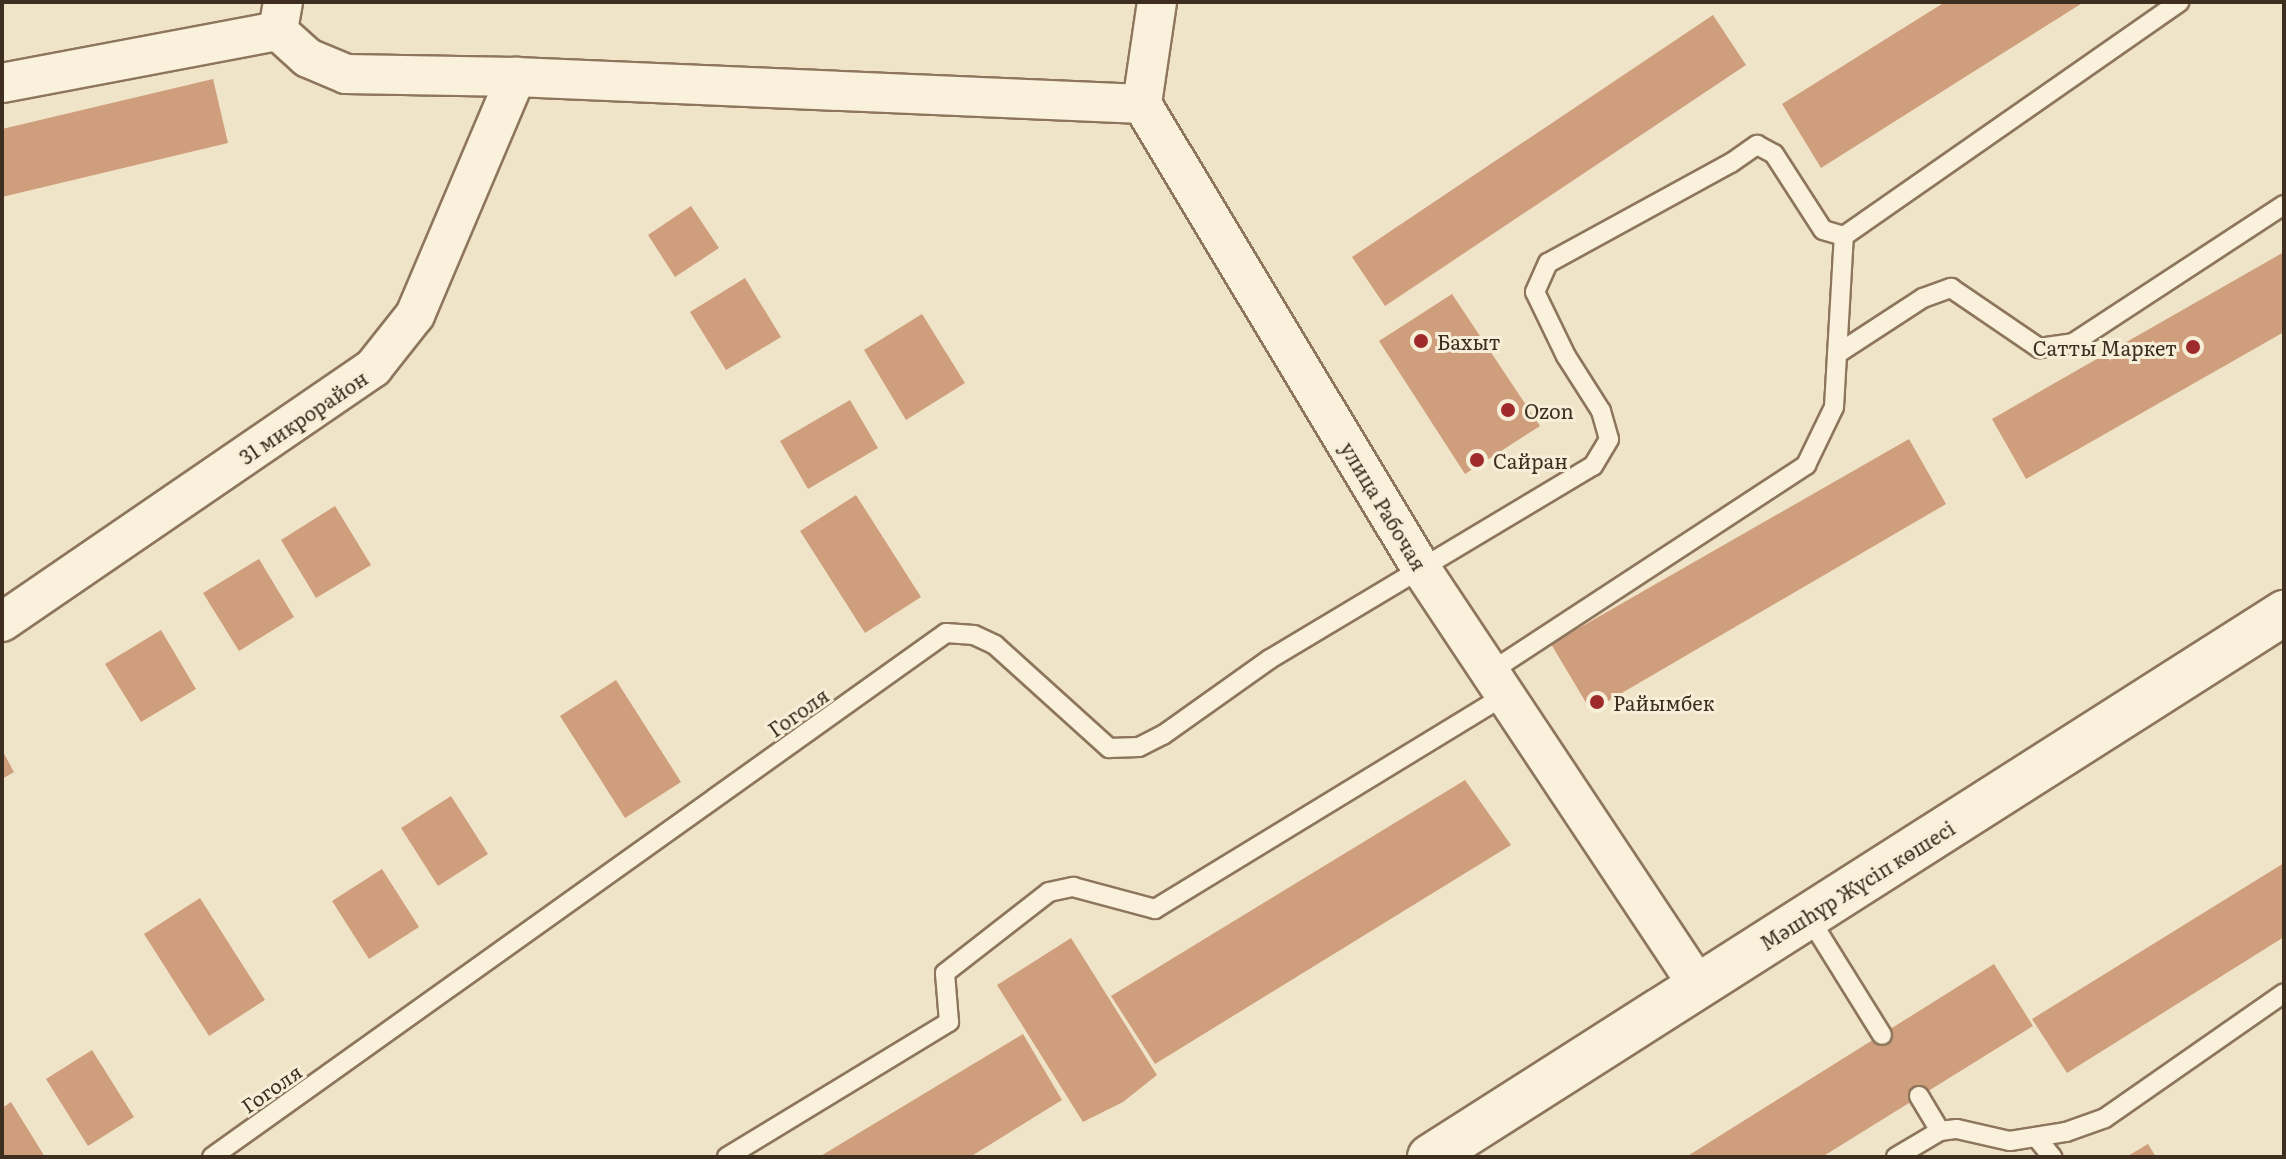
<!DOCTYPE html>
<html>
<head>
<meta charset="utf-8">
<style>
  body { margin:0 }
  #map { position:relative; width:2286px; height:1159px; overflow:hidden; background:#f0e4c8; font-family:Literata,serif }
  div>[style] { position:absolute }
  .building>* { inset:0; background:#cf9f7d }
  .roads { filter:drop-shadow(2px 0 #8d765c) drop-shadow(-2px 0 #8d765c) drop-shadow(0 2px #8d765c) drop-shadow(0 -2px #8d765c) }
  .lane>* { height:18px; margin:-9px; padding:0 9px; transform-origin:9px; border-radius:9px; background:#faf1dc }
  .street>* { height:38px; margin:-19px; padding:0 19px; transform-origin:19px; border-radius:19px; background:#faf1dc }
  .secondary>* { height:44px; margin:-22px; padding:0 22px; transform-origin:22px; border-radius:22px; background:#faf1dc }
  .dots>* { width:22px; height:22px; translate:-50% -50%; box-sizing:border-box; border:4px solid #f7eed8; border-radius:50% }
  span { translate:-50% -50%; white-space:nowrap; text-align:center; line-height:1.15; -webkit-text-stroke:6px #f7eed8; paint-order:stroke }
  .poi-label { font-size:20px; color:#3d2e20 }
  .left { translate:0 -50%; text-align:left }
  .right { translate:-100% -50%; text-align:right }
  .street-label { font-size:20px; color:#3d2e20 }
  .frame { position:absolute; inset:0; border:4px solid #3d2e20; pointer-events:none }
</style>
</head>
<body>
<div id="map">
  <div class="building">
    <i style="clip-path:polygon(1945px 2px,2084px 2px,1821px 168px,1782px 104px)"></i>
    <i style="clip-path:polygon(1713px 15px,1746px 65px,1385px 306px,1352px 257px)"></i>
    <i style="clip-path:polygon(213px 79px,228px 143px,2px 197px,2px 129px)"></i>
    <i style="clip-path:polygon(691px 206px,719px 248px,675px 277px,648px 235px)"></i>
    <i style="clip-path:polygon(2284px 252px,2284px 332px,2026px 479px,1992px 419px)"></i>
    <i style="clip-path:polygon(745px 278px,781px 337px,726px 370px,690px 312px)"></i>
    <i style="clip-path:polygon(1452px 294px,1540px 426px,1465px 474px,1379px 341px)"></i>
    <i style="clip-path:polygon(922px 314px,965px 383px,906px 420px,864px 350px)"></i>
    <i style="clip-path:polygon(850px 400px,878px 448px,808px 489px,780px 441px)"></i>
    <i style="clip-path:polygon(1909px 439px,1946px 504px,1591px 711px,1551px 644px)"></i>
    <i style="clip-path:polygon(856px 495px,921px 597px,865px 633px,800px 531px)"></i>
    <i style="clip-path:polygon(335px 506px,371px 565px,316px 598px,281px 540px)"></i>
    <i style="clip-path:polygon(259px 559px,294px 617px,239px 651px,203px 593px)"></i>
    <i style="clip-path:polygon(161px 630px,196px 689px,141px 722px,105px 664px)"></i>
    <i style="clip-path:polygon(616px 680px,681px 782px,625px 818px,560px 716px)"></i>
    <i style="clip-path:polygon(2px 750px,14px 772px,2px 779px)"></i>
    <i style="clip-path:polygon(1465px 780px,1511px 845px,1155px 1064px,1111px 996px)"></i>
    <i style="clip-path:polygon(451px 796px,488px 854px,438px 886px,401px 828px)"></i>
    <i style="clip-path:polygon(2284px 863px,2284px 937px,2067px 1073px,2032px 1019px)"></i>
    <i style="clip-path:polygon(382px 869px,419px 927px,369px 959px,332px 901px)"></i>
    <i style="clip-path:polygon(200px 898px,265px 1000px,209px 1036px,144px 934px)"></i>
    <i style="clip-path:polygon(1071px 938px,1157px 1075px,1123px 1102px,1083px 1122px,997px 985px)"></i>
    <i style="clip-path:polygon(1994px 964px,2033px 1026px,1822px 1157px,1686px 1157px)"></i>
    <i style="clip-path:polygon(1023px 1034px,1062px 1100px,970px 1157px,819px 1157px)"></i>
    <i style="clip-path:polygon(92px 1050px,134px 1117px,88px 1146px,46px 1079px)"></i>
    <i style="clip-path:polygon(11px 1102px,45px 1157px,2px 1157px,2px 1108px)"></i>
    <i style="clip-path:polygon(2148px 1144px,2156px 1157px,2126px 1157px)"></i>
  </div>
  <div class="roads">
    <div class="lane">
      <i style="left:1837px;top:354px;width:103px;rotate:-33.1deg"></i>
      <i style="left:1923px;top:298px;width:30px;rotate:-20deg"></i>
      <i style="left:1951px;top:288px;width:107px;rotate:34.3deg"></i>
      <i style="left:2039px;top:348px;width:34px;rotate:-8deg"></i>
      <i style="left:2073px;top:343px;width:252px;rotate:-33.2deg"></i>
      <i style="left:1490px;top:672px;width:378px;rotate:-33.2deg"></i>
      <i style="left:1806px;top:465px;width:64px;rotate:-64.2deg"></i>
      <i style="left:1834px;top:407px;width:171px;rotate:-86.7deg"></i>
      <i style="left:1808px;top:916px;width:140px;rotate:58.1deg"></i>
      <i style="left:1919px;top:1096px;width:41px;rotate:59deg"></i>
      <i style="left:2036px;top:1137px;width:26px;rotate:51deg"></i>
      <i style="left:212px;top:1157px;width:902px;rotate:-35.52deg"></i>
      <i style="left:946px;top:633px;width:28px;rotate:4deg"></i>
      <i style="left:974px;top:635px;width:23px;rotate:25deg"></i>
      <i style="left:995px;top:645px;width:154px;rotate:42.1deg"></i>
      <i style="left:1109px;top:748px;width:30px;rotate:-2deg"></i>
      <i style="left:1139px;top:747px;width:27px;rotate:-27deg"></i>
      <i style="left:1163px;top:735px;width:131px;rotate:-35.4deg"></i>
      <i style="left:1270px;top:659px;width:376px;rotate:-30.9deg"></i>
      <i style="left:1593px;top:466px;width:31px;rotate:-59deg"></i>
      <i style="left:1609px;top:439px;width:29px;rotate:-106deg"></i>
      <i style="left:1601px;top:411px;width:65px;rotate:-122.5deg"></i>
      <i style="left:1566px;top:356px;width:71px;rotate:-115.8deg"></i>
      <i style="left:1535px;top:292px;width:32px;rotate:-66deg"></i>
      <i style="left:1548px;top:263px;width:209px;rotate:-28.7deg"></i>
      <i style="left:1731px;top:163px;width:32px;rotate:-35deg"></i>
      <i style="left:1757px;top:145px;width:19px;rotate:28deg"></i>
      <i style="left:1774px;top:154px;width:90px;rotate:57.2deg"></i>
      <i style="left:1823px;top:230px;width:22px;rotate:16deg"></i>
      <i style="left:1844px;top:236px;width:409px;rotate:-34.9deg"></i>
      <i style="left:727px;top:1157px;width:260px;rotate:-31.3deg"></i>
      <i style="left:949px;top:1022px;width:49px;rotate:-94.7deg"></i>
      <i style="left:945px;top:973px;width:132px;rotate:-37.9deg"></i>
      <i style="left:1049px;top:892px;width:25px;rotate:-12deg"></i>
      <i style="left:1073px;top:887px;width:85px;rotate:15deg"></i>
      <i style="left:1155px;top:909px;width:411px;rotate:-31.4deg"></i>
      <i style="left:1896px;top:1157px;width:51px;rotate:-30.6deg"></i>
      <i style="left:1940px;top:1131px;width:17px;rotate:-7deg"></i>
      <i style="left:1957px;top:1129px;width:54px;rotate:12.8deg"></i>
      <i style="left:2010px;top:1141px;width:57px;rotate:-9.1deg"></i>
      <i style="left:2066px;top:1132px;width:41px;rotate:-19.7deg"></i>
      <i style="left:2105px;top:1118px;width:218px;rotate:-34.9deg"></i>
    </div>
    <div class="street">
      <i style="left:283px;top:2px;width:29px;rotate:100deg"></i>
      <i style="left:278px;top:31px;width:40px;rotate:42deg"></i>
      <i style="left:308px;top:58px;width:41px;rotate:22.8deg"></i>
      <i style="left:346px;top:74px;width:170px;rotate:1deg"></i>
      <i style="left:516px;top:77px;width:627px;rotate:2.47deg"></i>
      <i style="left:1157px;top:2px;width:103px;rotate:98.4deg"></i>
      <i style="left:1142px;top:104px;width:544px;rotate:59deg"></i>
      <i style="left:1422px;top:570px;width:499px;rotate:56.4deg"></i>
      <i style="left:2px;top:83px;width:281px;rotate:-10.7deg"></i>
      <i style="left:2px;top:622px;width:450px;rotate:-34.4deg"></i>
      <i style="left:373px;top:368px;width:68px;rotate:-51.6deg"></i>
      <i style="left:415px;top:315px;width:259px;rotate:-67deg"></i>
    </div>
    <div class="secondary">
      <i style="left:1430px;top:1157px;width:1013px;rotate:-32.5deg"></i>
    </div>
  </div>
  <div class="dots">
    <i style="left:1421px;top:341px;background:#9e2a2b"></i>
    <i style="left:2193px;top:347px;background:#9e2a2b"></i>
    <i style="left:1508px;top:410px;background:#9e2a2b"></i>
    <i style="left:1477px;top:460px;background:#9e2a2b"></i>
    <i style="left:1597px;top:702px;background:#9e2a2b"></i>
  </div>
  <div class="poi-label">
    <span class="left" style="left:1437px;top:341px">Бахыт</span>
    <span class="right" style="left:2177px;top:347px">Сатты Маркет</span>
    <span class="left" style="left:1524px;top:410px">Ozon</span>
    <span class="left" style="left:1493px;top:460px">Сайран</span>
    <span class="left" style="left:1613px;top:702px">Райымбек</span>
  </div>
  <div class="street-label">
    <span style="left:303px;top:417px;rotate:-34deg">31 микрорайон</span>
    <span style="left:1384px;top:506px;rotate:59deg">улица Рабочая</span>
    <span style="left:798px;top:712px;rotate:-35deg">Гоголя</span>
    <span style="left:1857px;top:885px;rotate:-32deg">Мәшһүр Жүсіп көшесі</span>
    <span style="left:271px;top:1088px;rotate:-35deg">Гоголя</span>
  </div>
  <div class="frame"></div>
</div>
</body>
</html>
